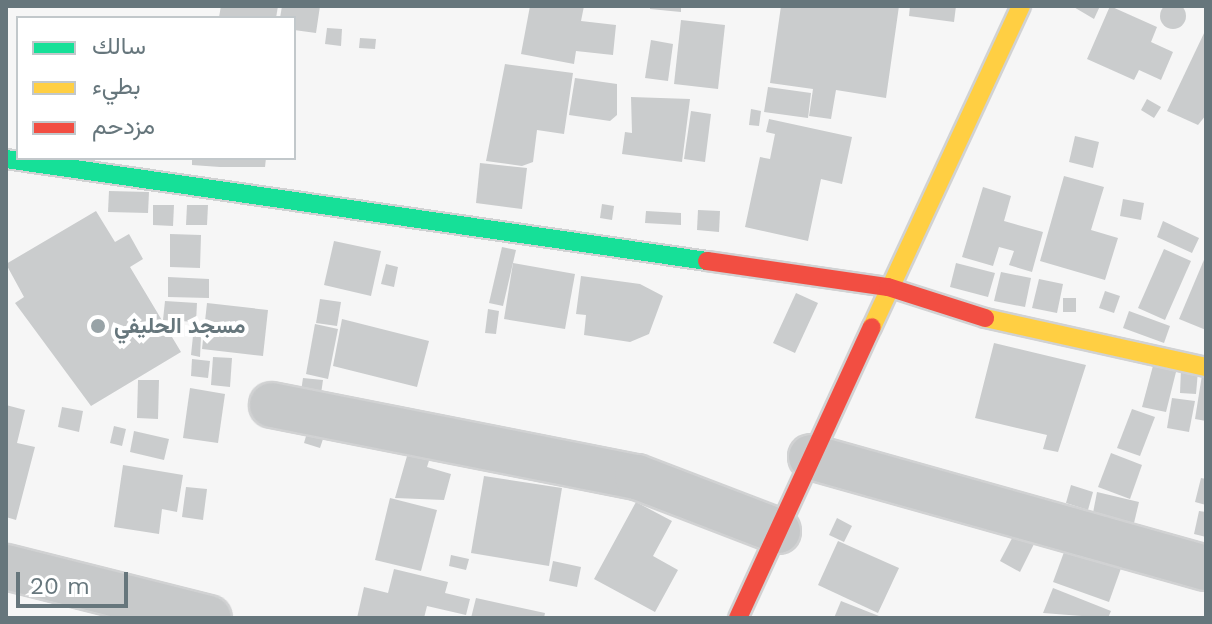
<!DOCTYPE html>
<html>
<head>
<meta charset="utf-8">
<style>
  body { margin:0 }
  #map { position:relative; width:1212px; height:624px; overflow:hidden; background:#f6f6f6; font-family:"Work Sans",Vazirmatn,sans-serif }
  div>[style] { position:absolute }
  .building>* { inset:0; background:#cacccd }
  .round { border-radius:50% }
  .roads { filter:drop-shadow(2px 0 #d1d2d3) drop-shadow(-2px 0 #d1d2d3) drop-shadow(0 2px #d1d2d3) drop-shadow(0 -2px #d1d2d3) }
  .street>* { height:44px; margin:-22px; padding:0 22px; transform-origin:22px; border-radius:22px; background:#c7c9ca }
  .fast>* { height:18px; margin:-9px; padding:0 9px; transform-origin:9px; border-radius:9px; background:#16e098 }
  .slow>* { height:18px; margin:-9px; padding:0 9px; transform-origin:9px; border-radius:9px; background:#ffcf43 }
  .jam>* { height:18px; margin:-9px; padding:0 9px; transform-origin:9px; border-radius:9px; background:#f24e42 }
  .dots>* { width:22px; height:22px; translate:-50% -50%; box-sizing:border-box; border:4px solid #fff; border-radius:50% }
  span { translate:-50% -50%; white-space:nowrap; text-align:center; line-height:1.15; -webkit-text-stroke:8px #fff; paint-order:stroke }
  .poi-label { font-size:22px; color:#66767c; font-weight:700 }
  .left { translate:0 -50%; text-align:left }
  .frame { position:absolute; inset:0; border:8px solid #66767c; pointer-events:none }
  .legend { position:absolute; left:16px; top:16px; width:280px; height:144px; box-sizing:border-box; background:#fff; border:2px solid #c2c8cb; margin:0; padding:10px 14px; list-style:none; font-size:24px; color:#66767c }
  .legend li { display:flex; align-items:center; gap:16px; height:40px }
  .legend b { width:40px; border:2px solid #c2c8cb }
  .scale { position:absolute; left:16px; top:572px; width:112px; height:36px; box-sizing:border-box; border:4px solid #66767c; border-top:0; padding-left:10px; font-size:24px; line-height:28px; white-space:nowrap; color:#66767c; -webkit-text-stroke:6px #fff; paint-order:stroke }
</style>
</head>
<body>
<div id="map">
  <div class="building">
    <i class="round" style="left:1160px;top:3px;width:26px;height:26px"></i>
    <i style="clip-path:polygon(221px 6px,278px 6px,276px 18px,219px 17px)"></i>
    <i style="clip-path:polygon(282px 6px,320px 6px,316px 33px,294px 30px,294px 18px,280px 18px)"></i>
    <i style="clip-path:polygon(530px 6px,584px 6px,581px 21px,616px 25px,613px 55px,576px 51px,574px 64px,521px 54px)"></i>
    <i style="clip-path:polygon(650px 6px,681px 6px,681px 12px,650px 9px)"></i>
    <i style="clip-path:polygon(781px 6px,899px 6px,886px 98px,836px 90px,831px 119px,809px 116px,813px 89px,770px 83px)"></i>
    <i style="clip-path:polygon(910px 6px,956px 6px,954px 22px,909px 16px)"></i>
    <i style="clip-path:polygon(1072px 6px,1100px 6px,1094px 19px)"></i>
    <i style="clip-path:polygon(1110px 6px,1157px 27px,1151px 42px,1173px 52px,1161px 80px,1139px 70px,1134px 80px,1087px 59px)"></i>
    <i style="clip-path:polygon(681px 20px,725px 25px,718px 89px,674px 84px)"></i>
    <i style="clip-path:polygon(327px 28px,342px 29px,341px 46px,325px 44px)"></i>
    <i style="clip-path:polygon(1206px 29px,1206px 115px,1198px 125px,1167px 111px)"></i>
    <i style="clip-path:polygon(360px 38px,376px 39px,375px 49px,359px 48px)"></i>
    <i style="clip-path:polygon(651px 40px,673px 44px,668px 81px,645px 78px)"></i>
    <i style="clip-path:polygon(505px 64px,573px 73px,564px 134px,537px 130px,533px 162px,522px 166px,486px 161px)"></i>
    <i style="clip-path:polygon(575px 78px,617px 84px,617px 115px,610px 121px,569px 115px)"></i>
    <i style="clip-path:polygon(768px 87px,811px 93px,808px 118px,764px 112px)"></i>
    <i style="clip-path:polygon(631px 97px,690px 99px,682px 162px,622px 154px,625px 132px,632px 133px)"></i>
    <i style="clip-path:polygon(1147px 99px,1161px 107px,1154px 118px,1141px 110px)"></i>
    <i style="clip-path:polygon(751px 109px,761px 111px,759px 126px,749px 125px)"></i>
    <i style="clip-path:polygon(691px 111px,711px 114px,705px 162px,684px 159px)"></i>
    <i style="clip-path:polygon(769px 119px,852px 137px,842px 184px,821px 179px,808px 241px,745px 227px,760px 157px,770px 159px,775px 134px,766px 132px)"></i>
    <i style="clip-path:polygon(1075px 136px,1099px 142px,1093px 168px,1069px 162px)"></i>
    <i style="clip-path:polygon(192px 158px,266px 158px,265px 167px,220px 167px,192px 165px)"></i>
    <i style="clip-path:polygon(480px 163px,527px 168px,522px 209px,476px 203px)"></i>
    <i style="clip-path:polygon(1064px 176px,1104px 187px,1091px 230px,1118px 238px,1105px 280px,1040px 261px)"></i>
    <i style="clip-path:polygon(983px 187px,1011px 196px,1004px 221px,1043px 232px,1032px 272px,1009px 265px,1014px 251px,999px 247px,993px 266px,962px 257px)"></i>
    <i style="clip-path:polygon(109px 191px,149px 192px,148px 213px,108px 212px)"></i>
    <i style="clip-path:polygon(1123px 199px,1144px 203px,1141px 220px,1120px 216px)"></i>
    <i style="clip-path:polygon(602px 204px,614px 206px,612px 220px,600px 218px)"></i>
    <i style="clip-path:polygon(153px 205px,174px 205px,173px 226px,153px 225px)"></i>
    <i style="clip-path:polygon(187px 205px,208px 205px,207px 225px,186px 225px)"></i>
    <i style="clip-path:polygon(698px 210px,720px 211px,719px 232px,697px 230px)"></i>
    <i style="clip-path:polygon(96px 211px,115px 242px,129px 234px,143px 259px,130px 267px,181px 352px,91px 406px,15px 303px,24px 297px,6px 264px)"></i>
    <i style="clip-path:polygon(646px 211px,681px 213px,681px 225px,645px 223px)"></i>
    <i style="clip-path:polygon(1163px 221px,1199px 238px,1192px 253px,1157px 237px)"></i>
    <i style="clip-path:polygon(170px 234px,201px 235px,200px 268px,170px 267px)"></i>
    <i style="clip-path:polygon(334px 241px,381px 251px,371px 296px,324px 285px)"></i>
    <i style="clip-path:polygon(502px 247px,516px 250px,503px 306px,489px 303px)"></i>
    <i style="clip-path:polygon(1164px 249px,1191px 261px,1165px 320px,1138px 308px)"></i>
    <i style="clip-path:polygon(1206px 255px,1206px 330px,1179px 319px)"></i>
    <i style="clip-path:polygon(513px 263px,575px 274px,565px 329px,504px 319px)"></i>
    <i style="clip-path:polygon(956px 263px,995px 273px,988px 297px,950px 287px)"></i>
    <i style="clip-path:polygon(386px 264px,398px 267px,394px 287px,381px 284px)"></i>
    <i style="clip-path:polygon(1001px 272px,1031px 278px,1025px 307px,994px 301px)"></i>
    <i style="clip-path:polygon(581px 276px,640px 284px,663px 296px,649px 334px,630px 342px,584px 335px,586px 315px,576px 314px)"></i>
    <i style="clip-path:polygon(168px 277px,209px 279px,209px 298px,168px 297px)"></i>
    <i style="clip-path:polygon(1039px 279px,1063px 284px,1057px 313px,1032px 308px)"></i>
    <i style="clip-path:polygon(1105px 291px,1120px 296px,1114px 313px,1099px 308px)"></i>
    <i style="clip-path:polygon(796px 293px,818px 303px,795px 353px,773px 343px)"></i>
    <i style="clip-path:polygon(1063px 298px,1076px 298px,1076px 312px,1063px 312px)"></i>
    <i style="clip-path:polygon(320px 299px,341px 302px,337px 326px,316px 323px)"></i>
    <i style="clip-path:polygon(165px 301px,197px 303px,196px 322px,163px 320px)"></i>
    <i style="clip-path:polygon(207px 303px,268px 310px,263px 356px,202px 349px)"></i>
    <i style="clip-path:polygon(488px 309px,499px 311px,496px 334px,485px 333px)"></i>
    <i style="clip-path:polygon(1129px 311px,1170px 326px,1164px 343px,1123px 328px)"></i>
    <i style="clip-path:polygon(342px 319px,429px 341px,417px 387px,333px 366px)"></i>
    <i style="clip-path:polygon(315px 324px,338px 329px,328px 379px,306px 374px)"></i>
    <i style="clip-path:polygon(193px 336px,201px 337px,200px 357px,191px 355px)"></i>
    <i style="clip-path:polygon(994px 343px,1086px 365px,1058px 452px,1043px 449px,1047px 435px,975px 418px)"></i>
    <i style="clip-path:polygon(213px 357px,232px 358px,230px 387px,211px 385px)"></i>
    <i style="clip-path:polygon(192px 359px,210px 361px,208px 378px,191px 376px)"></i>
    <i style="clip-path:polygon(1154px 362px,1177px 368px,1166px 412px,1142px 407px)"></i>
    <i style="clip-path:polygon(1181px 369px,1198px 371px,1196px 394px,1180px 393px)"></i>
    <i style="clip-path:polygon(1202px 375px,1206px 376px,1206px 421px,1195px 419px)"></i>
    <i style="clip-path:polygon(303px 378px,323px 380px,320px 401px,300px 398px)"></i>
    <i style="clip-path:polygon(138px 380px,159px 380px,158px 419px,137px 418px)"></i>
    <i style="clip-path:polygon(190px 388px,225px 394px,218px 443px,183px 438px)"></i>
    <i style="clip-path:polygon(1172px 398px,1195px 401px,1189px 432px,1167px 428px)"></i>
    <i style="clip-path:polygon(6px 405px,25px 410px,17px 443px,35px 447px,16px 520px,6px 517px)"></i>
    <i style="clip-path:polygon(62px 407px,83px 411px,79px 432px,58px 427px)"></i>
    <i style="clip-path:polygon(1132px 409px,1155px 417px,1140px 456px,1117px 448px)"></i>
    <i style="clip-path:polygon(311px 419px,328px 424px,320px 448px,304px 443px)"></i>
    <i style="clip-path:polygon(114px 426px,126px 429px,122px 446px,110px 443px)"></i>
    <i style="clip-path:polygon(134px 431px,169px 439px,164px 460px,130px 452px)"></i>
    <i style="clip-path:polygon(411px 442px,433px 448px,427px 467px,451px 474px,444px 500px,395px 498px)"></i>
    <i style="clip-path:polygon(1111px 453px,1142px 465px,1130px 499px,1098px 487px)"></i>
    <i style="clip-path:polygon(123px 465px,183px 475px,177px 512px,162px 509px,159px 534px,114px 527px)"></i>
    <i style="clip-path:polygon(484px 476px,562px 488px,549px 566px,471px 553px)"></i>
    <i style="clip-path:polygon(1201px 478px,1206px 479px,1206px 505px,1195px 502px)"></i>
    <i style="clip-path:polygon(1071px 485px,1093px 492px,1088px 510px,1066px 503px)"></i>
    <i style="clip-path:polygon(186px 487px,207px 489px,203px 520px,182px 517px)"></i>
    <i style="clip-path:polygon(1097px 492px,1139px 502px,1134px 523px,1093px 513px)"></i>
    <i style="clip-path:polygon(390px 498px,437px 510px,421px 571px,375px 560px)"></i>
    <i style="clip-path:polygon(636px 502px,672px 521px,653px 556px,678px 570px,655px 612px,594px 579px)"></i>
    <i style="clip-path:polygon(1199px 511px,1206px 512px,1206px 537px,1194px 534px)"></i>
    <i style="clip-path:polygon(837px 518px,852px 526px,844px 542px,829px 535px)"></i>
    <i style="clip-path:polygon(1019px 525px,1038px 536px,1020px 572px,1000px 561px)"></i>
    <i style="clip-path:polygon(838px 541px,899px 568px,878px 613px,818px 585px)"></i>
    <i style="clip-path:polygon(1067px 544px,1125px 557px,1109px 602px,1053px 582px)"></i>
    <i style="clip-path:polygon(451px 555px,469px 559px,466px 570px,449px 566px)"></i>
    <i style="clip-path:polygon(553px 561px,581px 567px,577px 587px,549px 581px)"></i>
    <i style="clip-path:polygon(394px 569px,448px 582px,445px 593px,470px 599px,466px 615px,427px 606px,424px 618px,357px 618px,364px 587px,388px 593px)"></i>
    <i style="clip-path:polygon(1053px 588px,1111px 611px,1108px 618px,1043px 613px)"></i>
    <i style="clip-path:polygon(476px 598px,545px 613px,544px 618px,471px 618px)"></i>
    <i style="clip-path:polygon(841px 601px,884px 618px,834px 618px)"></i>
  </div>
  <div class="roads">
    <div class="street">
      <i style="left:272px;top:405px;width:372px;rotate:11.2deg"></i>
      <i style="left:637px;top:477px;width:151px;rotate:21deg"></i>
      <i style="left:811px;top:457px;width:410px;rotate:15.7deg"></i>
      <i style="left:6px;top:567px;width:209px;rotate:14.1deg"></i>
    </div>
    <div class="fast">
      <i style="left:6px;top:159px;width:708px;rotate:8.28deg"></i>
    </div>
    <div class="slow">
      <i style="left:985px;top:318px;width:226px;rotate:12.5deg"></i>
      <i style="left:872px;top:327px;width:354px;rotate:-65.1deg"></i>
    </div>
    <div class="jam">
      <i style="left:707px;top:261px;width:183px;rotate:8.2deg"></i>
      <i style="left:888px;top:287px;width:102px;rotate:17.7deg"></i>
      <i style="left:738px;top:618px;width:320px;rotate:-65.3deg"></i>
    </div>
  </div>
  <div class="dots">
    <i style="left:98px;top:326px;background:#98a3a7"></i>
  </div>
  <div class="poi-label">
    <span class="left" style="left:114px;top:326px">مسجد الحليفي</span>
  </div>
  <div class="frame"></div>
  <ul class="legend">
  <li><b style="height:10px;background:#16e098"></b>سالك</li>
  <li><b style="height:10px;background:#ffcf43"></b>بطيء</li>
  <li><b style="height:10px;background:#f24e42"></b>مزدحم</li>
  </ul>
  <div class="scale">20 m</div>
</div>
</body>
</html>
